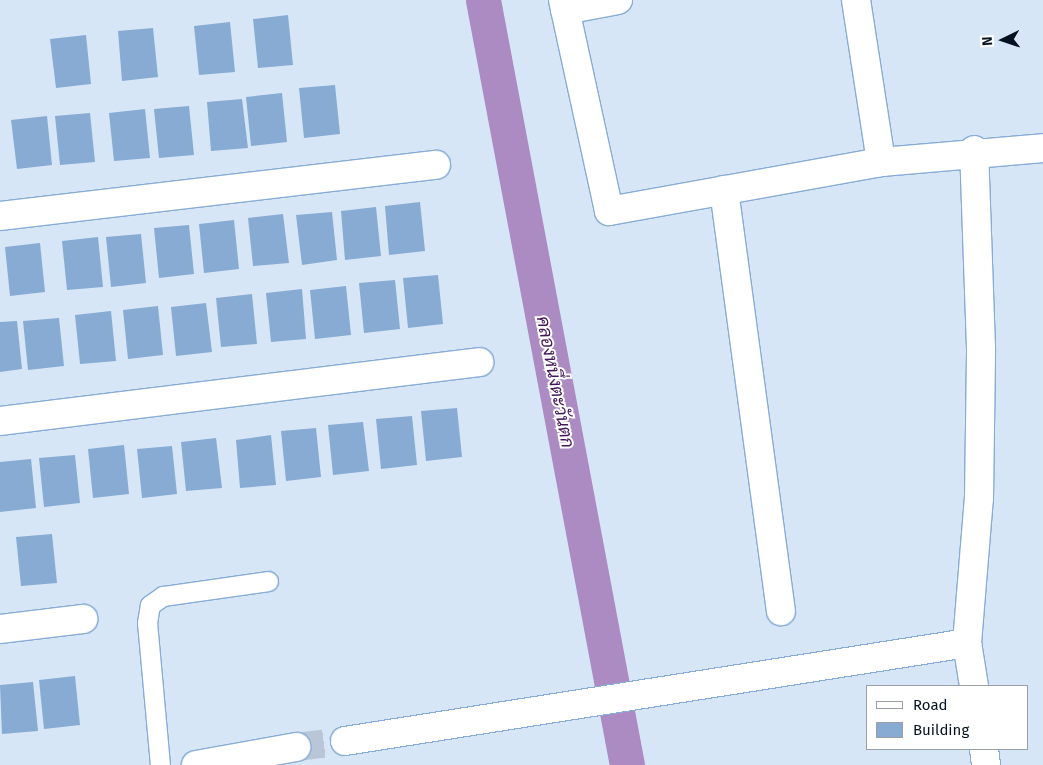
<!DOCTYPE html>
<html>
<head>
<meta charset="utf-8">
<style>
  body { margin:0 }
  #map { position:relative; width:1043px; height:765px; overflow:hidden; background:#d7e6f7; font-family:"Fira Sans",Sarabun,sans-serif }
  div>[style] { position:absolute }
  .canal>* { height:35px; margin:-17.5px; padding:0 17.5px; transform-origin:17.5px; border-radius:17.5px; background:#ac8ac2 }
  .building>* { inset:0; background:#87abd3 }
  .minor-tunnel>* { height:28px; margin-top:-14px; transform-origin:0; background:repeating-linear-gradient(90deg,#b8c6d7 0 28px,transparent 0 42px) }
  .roads { filter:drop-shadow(1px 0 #88acd5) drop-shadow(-1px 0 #88acd5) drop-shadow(0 1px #88acd5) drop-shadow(0 -1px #88acd5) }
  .service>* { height:19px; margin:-9.5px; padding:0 9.5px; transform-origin:9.5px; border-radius:9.5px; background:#fff }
  .minor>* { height:28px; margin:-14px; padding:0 14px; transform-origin:14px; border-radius:14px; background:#fff }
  span { translate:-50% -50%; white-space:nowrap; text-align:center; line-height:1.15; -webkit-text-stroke:4px #fff; paint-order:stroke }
  .water-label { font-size:18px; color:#421659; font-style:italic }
  .legend { position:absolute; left:866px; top:685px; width:162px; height:65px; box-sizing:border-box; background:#fff; border:1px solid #9ba0a6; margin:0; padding:6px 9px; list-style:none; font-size:15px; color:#051220 }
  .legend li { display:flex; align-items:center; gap:10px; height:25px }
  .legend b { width:25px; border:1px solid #9ba0a6 }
  .north { position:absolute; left:978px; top:15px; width:50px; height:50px; -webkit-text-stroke:4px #fff; paint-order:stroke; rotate:266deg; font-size:14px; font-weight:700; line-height:20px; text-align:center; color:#051220 }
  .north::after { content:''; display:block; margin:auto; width:18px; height:22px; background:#051220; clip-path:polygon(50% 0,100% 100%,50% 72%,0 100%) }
</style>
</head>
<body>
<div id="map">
  <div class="canal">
    <i style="left:483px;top:0;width:778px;rotate:79.34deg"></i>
  </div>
  <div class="building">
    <i style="clip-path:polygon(288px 15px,293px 65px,258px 68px,253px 19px)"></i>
    <i style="clip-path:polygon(230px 22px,235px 72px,199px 75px,194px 26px)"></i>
    <i style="clip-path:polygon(153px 28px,158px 77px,122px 81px,118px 31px)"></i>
    <i style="clip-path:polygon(86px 35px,91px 84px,56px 88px,50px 39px)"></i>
    <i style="clip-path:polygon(335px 85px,340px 134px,304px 138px,299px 88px)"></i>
    <i style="clip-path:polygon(282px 93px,287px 142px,251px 146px,246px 97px)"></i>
    <i style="clip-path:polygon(242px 99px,248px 148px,211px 151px,207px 102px)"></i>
    <i style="clip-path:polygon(189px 106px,194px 155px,159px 158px,154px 109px)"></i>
    <i style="clip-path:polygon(145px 109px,150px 158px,114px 161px,109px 113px)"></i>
    <i style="clip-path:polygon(90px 113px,95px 162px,60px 165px,55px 116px)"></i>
    <i style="clip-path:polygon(47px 116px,52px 165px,17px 169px,11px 120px)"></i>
    <i style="clip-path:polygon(420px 202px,425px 251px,389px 255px,385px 206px)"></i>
    <i style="clip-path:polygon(376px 207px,381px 256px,345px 260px,341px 211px)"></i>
    <i style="clip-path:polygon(332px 212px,337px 260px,302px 265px,296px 215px)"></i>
    <i style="clip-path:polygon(283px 214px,289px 263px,253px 266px,248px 218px)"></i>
    <i style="clip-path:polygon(234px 220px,239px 269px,204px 273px,199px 224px)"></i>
    <i style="clip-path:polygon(189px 225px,194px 274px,159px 278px,154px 228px)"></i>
    <i style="clip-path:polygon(141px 234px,146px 283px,111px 287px,106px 237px)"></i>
    <i style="clip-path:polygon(98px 237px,103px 287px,67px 290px,62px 241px)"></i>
    <i style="clip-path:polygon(40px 243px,45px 292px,10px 296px,5px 247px)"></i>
    <i style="clip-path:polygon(438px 275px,443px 324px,408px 328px,403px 278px)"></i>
    <i style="clip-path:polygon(395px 280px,400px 329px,364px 333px,359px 283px)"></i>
    <i style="clip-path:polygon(346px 286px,351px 335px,315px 339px,310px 290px)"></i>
    <i style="clip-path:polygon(302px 289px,306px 339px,271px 342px,266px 293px)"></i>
    <i style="clip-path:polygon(252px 294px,257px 344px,221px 347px,216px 298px)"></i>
    <i style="clip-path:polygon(206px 303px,212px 352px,176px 356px,171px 307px)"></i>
    <i style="clip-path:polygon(158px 306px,163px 355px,128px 359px,123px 310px)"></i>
    <i style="clip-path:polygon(111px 311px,116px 361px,80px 364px,75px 315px)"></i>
    <i style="clip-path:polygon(59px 318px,64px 366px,28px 370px,23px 321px)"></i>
    <i style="clip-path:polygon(17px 321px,22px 369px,0 372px,0 322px)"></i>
    <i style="clip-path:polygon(457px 408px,462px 457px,426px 461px,421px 411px)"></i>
    <i style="clip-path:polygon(412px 416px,417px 465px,381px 469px,376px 419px)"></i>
    <i style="clip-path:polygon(363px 422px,369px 471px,333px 475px,328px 425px)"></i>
    <i style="clip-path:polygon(316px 428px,321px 477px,286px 481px,281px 431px)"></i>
    <i style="clip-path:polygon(271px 435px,276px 485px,240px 488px,236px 440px)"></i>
    <i style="clip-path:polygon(216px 438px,222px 488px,186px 491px,181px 442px)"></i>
    <i style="clip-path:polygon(124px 445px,129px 494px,93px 498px,88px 449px)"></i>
    <i style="clip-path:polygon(172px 446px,177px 494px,142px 498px,137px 449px)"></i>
    <i style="clip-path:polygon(75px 455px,80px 503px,44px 507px,39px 458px)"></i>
    <i style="clip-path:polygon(31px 459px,36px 508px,0 512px,0 462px)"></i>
    <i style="clip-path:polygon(52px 534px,57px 583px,21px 586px,16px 537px)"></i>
    <i style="clip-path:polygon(75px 676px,80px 725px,44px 729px,39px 680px)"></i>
    <i style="clip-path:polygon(33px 682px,38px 731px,2px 734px,0 685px)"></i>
  </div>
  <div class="minor-tunnel">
    <i style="left:296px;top:747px;width:49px;rotate:-7deg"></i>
  </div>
  <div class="roads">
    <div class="service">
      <i style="left:160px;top:765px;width:143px;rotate:-95.2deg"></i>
      <i style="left:147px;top:623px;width:18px;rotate:-81deg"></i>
      <i style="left:150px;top:605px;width:16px;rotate:-35deg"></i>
      <i style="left:163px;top:596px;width:106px;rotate:-8.1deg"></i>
    </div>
    <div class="minor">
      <i style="left:563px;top:0;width:216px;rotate:77.7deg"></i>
      <i style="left:609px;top:211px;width:276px;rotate:-10.2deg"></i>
      <i style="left:856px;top:0;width:164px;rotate:81.2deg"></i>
      <i style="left:881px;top:162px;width:163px;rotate:-4.9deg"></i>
      <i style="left:565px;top:10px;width:54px;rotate:-10.7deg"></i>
      <i style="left:724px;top:190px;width:425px;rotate:82.3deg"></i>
      <i style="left:0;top:216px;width:439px;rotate:-6.7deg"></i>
      <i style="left:0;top:421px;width:483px;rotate:-7deg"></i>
      <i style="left:0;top:629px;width:84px;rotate:-6.9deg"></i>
      <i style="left:974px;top:686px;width:44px;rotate:-99.2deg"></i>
      <i style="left:967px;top:643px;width:145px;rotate:-85.3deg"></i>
      <i style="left:979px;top:498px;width:150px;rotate:-89.2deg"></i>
      <i style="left:981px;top:348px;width:198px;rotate:-92deg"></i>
      <i style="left:345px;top:741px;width:630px;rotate:-8.95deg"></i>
      <i style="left:984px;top:749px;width:16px;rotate:83deg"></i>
      <i style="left:196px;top:765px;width:102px;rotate:-10.2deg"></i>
    </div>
  </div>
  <div class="water-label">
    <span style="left:555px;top:382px;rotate:79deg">คลองหนึ่งตะวันตก</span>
  </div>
  <ul class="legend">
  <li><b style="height:6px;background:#fff"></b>Road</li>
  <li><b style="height:14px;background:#87abd3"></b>Building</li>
  </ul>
  <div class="north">N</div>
</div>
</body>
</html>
